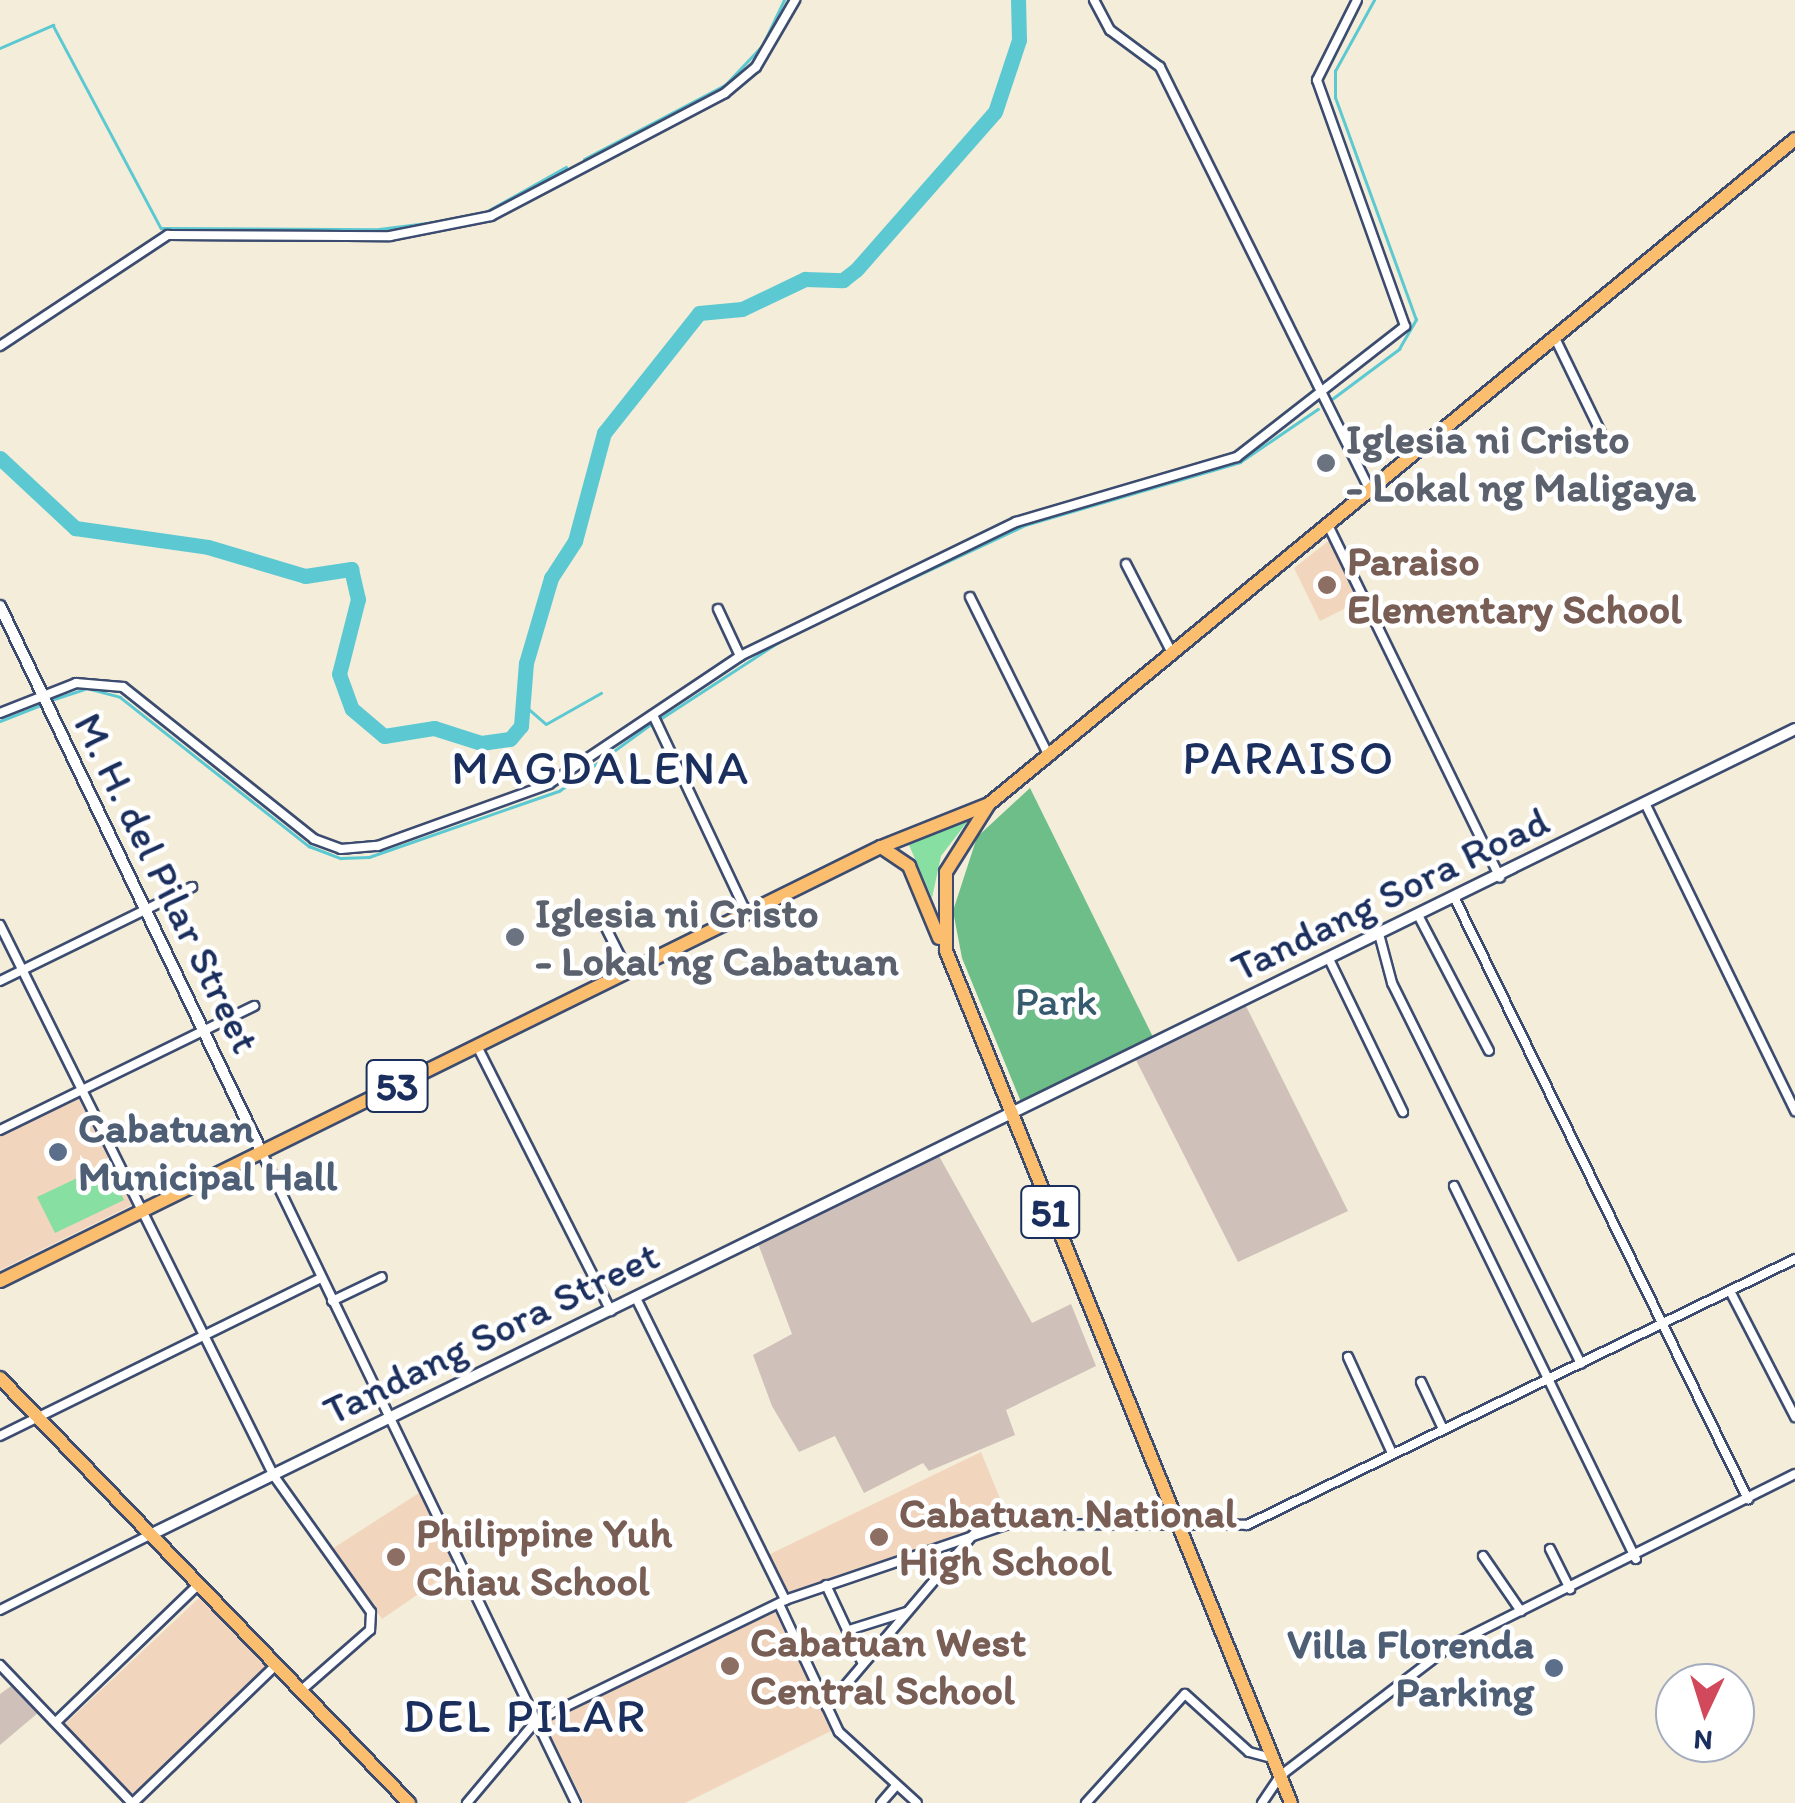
<!DOCTYPE html>
<html>
<head>
<meta charset="utf-8">
<style>
  body { margin:0 }
  #map { position:relative; width:1795px; height:1803px; overflow:hidden; background:#f4edd9; font-family:Itim,sans-serif }
  div>[style] { position:absolute }
  .built>* { inset:0; background:#f2d5bd }
  .industrial>* { inset:0; background:#cfc1ba }
  .green>* { inset:0; background:#87dfa2 }
  .forest>* { inset:0; background:#6dbe88 }
  .stream>* { height:2.5px; margin:-1.25px; padding:0 1.25px; transform-origin:1.25px; border-radius:1.25px; background:#5cc9d2 }
  .river>* { height:15px; margin:-7.5px; padding:0 7.5px; transform-origin:7.5px; border-radius:7.5px; background:#5cc9d2 }
  .roads { filter:drop-shadow(2px 0 #3c4c70) drop-shadow(-2px 0 #3c4c70) drop-shadow(0 2px #3c4c70) drop-shadow(0 -2px #3c4c70) }
  .minor>* { height:8px; margin:-4px; padding:0 4px; transform-origin:4px; border-radius:4px; background:#fff }
  .tertiary>* { height:10px; margin:-5px; padding:0 5px; transform-origin:5px; border-radius:5px; background:#fff }
  .trunk>* { height:12px; margin:-6px; padding:0 6px; transform-origin:6px; border-radius:6px; background:#fbbe6e }
  .dots>* { width:28px; height:28px; translate:-50% -50%; box-sizing:border-box; border:5px solid #fff; border-radius:50% }
  span { translate:-50% -50%; white-space:nowrap; text-align:center; line-height:1.15; -webkit-text-stroke:9px #fff; paint-order:stroke }
  .shield-label span { padding:2px 8px; background:#fff; border:2px solid; border-radius:8px; -webkit-text-stroke-width:0 }
  .shield-label { font-size:40px; color:#1b2f5e; font-weight:700 }
  .worship-label { font-size:42px; color:#5b616d; font-weight:700 }
  .left { translate:0 -50%; text-align:left }
  .education-label { font-size:42px; color:#785e54; font-weight:700 }
  .street-label { font-size:42px; color:#1b2f5e }
  .park-label { font-size:42px; color:#365b6f }
  .service-label { font-size:42px; color:#4e5e75; font-weight:700 }
  .right { translate:-100% -50%; text-align:right }
  .quarter-label { font-size:48px; color:#1b2f5e; letter-spacing:2.5px }
  .north { position:absolute; left:1655px; top:1663px; width:100px; height:100px; box-sizing:border-box; background:#fff; border:2px solid #a4acbf; border-radius:50%; rotate:184deg; font-size:28px; font-weight:700; line-height:40px; text-align:center; color:#1b2f5e }
  .north::after { content:''; display:block; margin:auto; width:35px; height:45px; background:#d1495b; clip-path:polygon(50% 0,100% 100%,50% 72%,0 100%) }
</style>
</head>
<body>
<div id="map">
  <div class="built">
    <i style="clip-path:polygon(1331px 539px,1360px 601px,1320px 621px,1294px 568px)"></i>
    <i style="clip-path:polygon(76px 1094px,132px 1205px,0 1270px,0 1133px)"></i>
    <i style="clip-path:polygon(981px 1452px,1008px 1518px,783px 1594px,766px 1556px)"></i>
    <i style="clip-path:polygon(419px 1493px,459px 1566px,382px 1619px,332px 1549px)"></i>
    <i style="clip-path:polygon(200px 1597px,267px 1668px,132px 1796px,65px 1724px)"></i>
    <i style="clip-path:polygon(774px 1610px,833px 1730px,685px 1803px,584px 1803px,544px 1722px)"></i>
  </div>
  <div class="industrial">
    <i style="clip-path:polygon(1246px 1006px,1348px 1211px,1238px 1262px,1136px 1060px)"></i>
    <i style="clip-path:polygon(939px 1156px,1032px 1323px,1071px 1304px,1096px 1366px,1006px 1410px,1015px 1435px,929px 1471px,923px 1463px,864px 1493px,835px 1436px,799px 1452px,772px 1406px,753px 1355px,792px 1334px,757px 1241px)"></i>
    <i style="clip-path:polygon(11px 1686px,39px 1712px,0 1745px,0 1694px)"></i>
  </div>
  <div class="green">
    <i style="clip-path:polygon(974px 813px,941px 856px,932px 898px,909px 845px)"></i>
    <i style="clip-path:polygon(107px 1164px,124px 1200px,55px 1233px,37px 1197px)"></i>
  </div>
  <div class="forest">
    <i style="clip-path:polygon(1030px 788px,1154px 1039px,1021px 1102px,962px 958px,953px 911px,977px 837px)"></i>
  </div>
  <div class="stream">
    <i style="left:0;top:48px;width:58px;rotate:-23.5deg"></i>
    <i style="left:53px;top:25px;width:230px;rotate:62deg"></i>
    <i style="left:161px;top:228px;width:218px;rotate:0.3deg"></i>
    <i style="left:379px;top:229px;width:72px;rotate:-7.2deg"></i>
    <i style="left:584px;top:159px;width:159px;rotate:-27.7deg"></i>
    <i style="left:725px;top:85px;width:54px;rotate:-46.5deg"></i>
    <i style="left:762px;top:46px;width:51px;rotate:-64.4deg"></i>
    <i style="left:482px;top:214px;width:96px;rotate:-29.2deg"></i>
    <i style="left:1332px;top:399px;width:84px;rotate:-36.7deg"></i>
    <i style="left:1399px;top:349px;width:34px;rotate:-60deg"></i>
    <i style="left:1416px;top:320px;width:236px;rotate:-110deg"></i>
    <i style="left:1335px;top:98px;width:27px;rotate:-90deg"></i>
    <i style="left:1335px;top:71px;width:81px;rotate:-61.2deg"></i>
    <i style="left:831px;top:616px;width:214px;rotate:-25.1deg"></i>
    <i style="left:1025px;top:525px;width:224px;rotate:-16.3deg"></i>
    <i style="left:1240px;top:462px;width:94px;rotate:-34.2deg"></i>
    <i style="left:51px;top:700px;width:38px;rotate:-18deg"></i>
    <i style="left:87px;top:688px;width:34px;rotate:15deg"></i>
    <i style="left:120px;top:697px;width:241px;rotate:38.3deg"></i>
    <i style="left:309px;top:846px;width:34px;rotate:21deg"></i>
    <i style="left:341px;top:858px;width:28px;rotate:-2deg"></i>
    <i style="left:369px;top:857px;width:201px;rotate:-19.2deg"></i>
    <i style="left:559px;top:791px;width:114px;rotate:-36.1deg"></i>
    <i style="left:523px;top:704px;width:30px;rotate:41deg"></i>
    <i style="left:546px;top:724px;width:63px;rotate:-29.4deg"></i>
    <i style="left:660px;top:719px;width:147px;rotate:-33deg"></i>
    <i style="left:0;top:721px;width:41px;rotate:-21.5deg"></i>
  </div>
  <div class="river">
    <i style="left:0;top:458px;width:103px;rotate:43deg"></i>
    <i style="left:75px;top:528px;width:134px;rotate:8.1deg"></i>
    <i style="left:208px;top:547px;width:101px;rotate:16.6deg"></i>
    <i style="left:305px;top:576px;width:47px;rotate:-8.7deg"></i>
    <i style="left:351px;top:569px;width:31px;rotate:77deg"></i>
    <i style="left:358px;top:599px;width:77px;rotate:104.2deg"></i>
    <i style="left:339px;top:674px;width:37px;rotate:70deg"></i>
    <i style="left:352px;top:709px;width:42px;rotate:40.2deg"></i>
    <i style="left:384px;top:736px;width:51px;rotate:-9.1deg"></i>
    <i style="left:434px;top:728px;width:49px;rotate:17.7deg"></i>
    <i style="left:481px;top:743px;width:29px;rotate:-8deg"></i>
    <i style="left:510px;top:739px;width:17px;rotate:-50deg"></i>
    <i style="left:521px;top:726px;width:63px;rotate:-85.5deg"></i>
    <i style="left:526px;top:663px;width:89px;rotate:-73.6deg"></i>
    <i style="left:551px;top:578px;width:44px;rotate:-57deg"></i>
    <i style="left:575px;top:541px;width:112px;rotate:-75deg"></i>
    <i style="left:604px;top:433px;width:153px;rotate:-51.6deg"></i>
    <i style="left:699px;top:313px;width:43px;rotate:-5.3deg"></i>
    <i style="left:742px;top:309px;width:70px;rotate:-25.5deg"></i>
    <i style="left:805px;top:279px;width:38px;rotate:2deg"></i>
    <i style="left:843px;top:280px;width:16px;rotate:-38deg"></i>
    <i style="left:856px;top:270px;width:210px;rotate:-48.7deg"></i>
    <i style="left:995px;top:112px;width:76px;rotate:-71.6deg"></i>
    <i style="left:1019px;top:40px;width:40px;rotate:-91.4deg"></i>
  </div>
  <div class="roads">
    <div class="minor">
      <i style="left:1094px;top:0;width:34px;rotate:62deg"></i>
      <i style="left:1110px;top:30px;width:62px;rotate:36.5deg"></i>
      <i style="left:1160px;top:67px;width:472px;rotate:63.6deg"></i>
      <i style="left:1555px;top:338px;width:112px;rotate:64.1deg"></i>
      <i style="left:0;top:346px;width:201px;rotate:-33.5deg"></i>
      <i style="left:168px;top:235px;width:222px;rotate:0.3deg"></i>
      <i style="left:390px;top:236px;width:103px;rotate:-11.2deg"></i>
      <i style="left:491px;top:216px;width:264px;rotate:-27.7deg"></i>
      <i style="left:725px;top:93px;width:40px;rotate:-40deg"></i>
      <i style="left:756px;top:67px;width:78px;rotate:-59.8deg"></i>
      <i style="left:1329px;top:527px;width:390px;rotate:64deg"></i>
      <i style="left:1126px;top:564px;width:102px;rotate:62.7deg"></i>
      <i style="left:970px;top:597px;width:178px;rotate:63.6deg"></i>
      <i style="left:718px;top:609px;width:52px;rotate:64.9deg"></i>
      <i style="left:0;top:713px;width:82px;rotate:-21.5deg"></i>
      <i style="left:76px;top:683px;width:47px;rotate:4.9deg"></i>
      <i style="left:123px;top:687px;width:244px;rotate:38.5deg"></i>
      <i style="left:314px;top:839px;width:29px;rotate:20deg"></i>
      <i style="left:341px;top:849px;width:37px;rotate:-5deg"></i>
      <i style="left:378px;top:846px;width:182px;rotate:-19.9deg"></i>
      <i style="left:549px;top:784px;width:230px;rotate:-33.8deg"></i>
      <i style="left:740px;top:656px;width:307px;rotate:-25.9deg"></i>
      <i style="left:1016px;top:522px;width:230px;rotate:-16.4deg"></i>
      <i style="left:1237px;top:457px;width:213px;rotate:-37.9deg"></i>
      <i style="left:1405px;top:326px;width:261px;rotate:-109.7deg"></i>
      <i style="left:1317px;top:80px;width:89px;rotate:-63.4deg"></i>
      <i style="left:653px;top:715px;width:220px;rotate:64.7deg"></i>
      <i style="left:1645px;top:803px;width:343px;rotate:64deg"></i>
      <i style="left:1455px;top:899px;width:668px;rotate:63.97deg"></i>
      <i style="left:1418px;top:915px;width:153px;rotate:62.4deg"></i>
      <i style="left:600px;top:916px;width:63px;rotate:63.4deg"></i>
      <i style="left:0;top:925px;width:615px;rotate:63.56deg"></i>
      <i style="left:274px;top:1476px;width:167px;rotate:54.5deg"></i>
      <i style="left:371px;top:1612px;width:18px;rotate:93deg"></i>
      <i style="left:370px;top:1630px;width:88px;rotate:138.7deg"></i>
      <i style="left:1379px;top:934px;width:51px;rotate:75.1deg"></i>
      <i style="left:1392px;top:983px;width:425px;rotate:63.6deg"></i>
      <i style="left:1329px;top:959px;width:170px;rotate:64.2deg"></i>
      <i style="left:0;top:981px;width:214px;rotate:-26.1deg"></i>
      <i style="left:477px;top:1046px;width:297px;rotate:63.2deg"></i>
      <i style="left:0;top:1130px;width:283px;rotate:-26deg"></i>
      <i style="left:262px;top:1153px;width:722px;rotate:64.22deg"></i>
      <i style="left:1454px;top:1186px;width:415px;rotate:64deg"></i>
      <i style="left:1730px;top:1291px;width:142px;rotate:62.7deg"></i>
      <i style="left:636px;top:1298px;width:337px;rotate:63.7deg"></i>
      <i style="left:332px;top:1301px;width:55px;rotate:-25.6deg"></i>
      <i style="left:1348px;top:1357px;width:106px;rotate:65.4deg"></i>
      <i style="left:1421px;top:1382px;width:52px;rotate:64.9deg"></i>
      <i style="left:0;top:1436px;width:358px;rotate:-26.2deg"></i>
      <i style="left:1550px;top:1549px;width:45px;rotate:63.4deg"></i>
      <i style="left:1483px;top:1556px;width:67px;rotate:55.4deg"></i>
      <i style="left:826px;top:1585px;width:87px;rotate:64.9deg"></i>
      <i style="left:779px;top:1604px;width:141px;rotate:64.9deg"></i>
      <i style="left:839px;top:1732px;width:105px;rotate:42.3deg"></i>
      <i style="left:0;top:1610px;width:168px;rotate:-26.6deg"></i>
      <i style="left:849px;top:1630px;width:60px;rotate:-17.5deg"></i>
      <i style="left:0;top:1665px;width:191px;rotate:46.3deg"></i>
      <i style="left:827px;top:1707px;width:226px;rotate:-49.7deg"></i>
      <i style="left:56px;top:1722px;width:196px;rotate:-44deg"></i>
      <i style="left:133px;top:1803px;width:200px;rotate:-44deg"></i>
      <i style="left:467px;top:1803px;width:107px;rotate:-49.9deg"></i>
      <i style="left:536px;top:1721px;width:277px;rotate:-25.9deg"></i>
      <i style="left:785px;top:1600px;width:236px;rotate:-18.8deg"></i>
      <i style="left:1008px;top:1524px;width:239px;rotate:0.2deg"></i>
      <i style="left:1247px;top:1525px;width:609px;rotate:-25.89deg"></i>
      <i style="left:881px;top:1803px;width:23px;rotate:-49deg"></i>
      <i style="left:1086px;top:1803px;width:147px;rotate:-47.8deg"></i>
      <i style="left:1185px;top:1694px;width:86px;rotate:42.2deg"></i>
      <i style="left:1249px;top:1752px;width:24px;rotate:15deg"></i>
      <i style="left:1262px;top:1803px;width:32px;rotate:-56deg"></i>
      <i style="left:1280px;top:1776px;width:214px;rotate:-37.4deg"></i>
      <i style="left:1450px;top:1646px;width:385px;rotate:-26.5deg"></i>
    </div>
    <div class="tertiary">
      <i style="left:0;top:606px;width:607px;rotate:64.41deg"></i>
      <i style="left:150px;top:1535px;width:1832px;rotate:-26.1deg"></i>
    </div>
    <div class="trunk">
      <i style="left:881px;top:847px;width:34px;rotate:34deg"></i>
      <i style="left:909px;top:866px;width:78px;rotate:67.4deg"></i>
      <i style="left:0;top:1281px;width:982px;rotate:-26.23deg"></i>
      <i style="left:881px;top:847px;width:116px;rotate:-21.7deg"></i>
      <i style="left:0;top:1378px;width:590px;rotate:46.1deg"></i>
      <i style="left:1291px;top:1803px;width:919px;rotate:-112.04deg"></i>
      <i style="left:946px;top:951px;width:79px;rotate:-90deg"></i>
      <i style="left:946px;top:872px;width:80px;rotate:-57.7deg"></i>
      <i style="left:989px;top:804px;width:1045px;rotate:-39.52deg"></i>
    </div>
  </div>
  <div class="dots">
    <i style="left:1326px;top:463px;background:#6b7280"></i>
    <i style="left:1327px;top:585px;background:#8d6e63"></i>
    <i style="left:515px;top:937px;background:#6b7280"></i>
    <i style="left:58px;top:1152px;background:#5c6f8a"></i>
    <i style="left:879px;top:1537px;background:#8d6e63"></i>
    <i style="left:396px;top:1557px;background:#8d6e63"></i>
    <i style="left:730px;top:1666px;background:#8d6e63"></i>
    <i style="left:1554px;top:1668px;background:#5c6f8a"></i>
  </div>
  <div class="shield-label">
    <span style="left:397px;top:1086px">53</span>
    <span style="left:1050px;top:1212px">51</span>
  </div>
  <div class="worship-label">
    <span class="left" style="left:1346px;top:463px">Iglesia ni Cristo<br>- Lokal ng Maligaya</span>
    <span class="left" style="left:535px;top:937px">Iglesia ni Cristo<br>- Lokal ng Cabatuan</span>
  </div>
  <div class="education-label">
    <span class="left" style="left:1347px;top:585px">Paraiso<br>Elementary School</span>
    <span class="left" style="left:899px;top:1537px">Cabatuan National<br>High School</span>
    <span class="left" style="left:416px;top:1557px">Philippine Yuh<br>Chiau School</span>
    <span class="left" style="left:750px;top:1666px">Cabatuan West<br>Central School</span>
  </div>
  <div class="street-label">
    <span style="left:167px;top:883px;rotate:64deg">M. H. del Pilar Street</span>
    <span style="left:1390px;top:894px;rotate:-26deg">Tandang Sora Road</span>
    <span style="left:491px;top:1333px;rotate:-26deg">Tandang Sora Street</span>
  </div>
  <div class="park-label">
    <span style="left:1056px;top:1001px">Park</span>
  </div>
  <div class="service-label">
    <span class="left" style="left:78px;top:1152px">Cabatuan<br>Municipal Hall</span>
    <span class="right" style="left:1534px;top:1668px">Villa Florenda<br>Parking</span>
  </div>
  <div class="quarter-label">
    <span style="left:1289px;top:758px">PARAISO</span>
    <span style="left:601px;top:768px">MAGDALENA</span>
    <span style="left:525px;top:1716px">DEL PILAR</span>
  </div>
  <div class="north">N</div>
</div>
</body>
</html>
